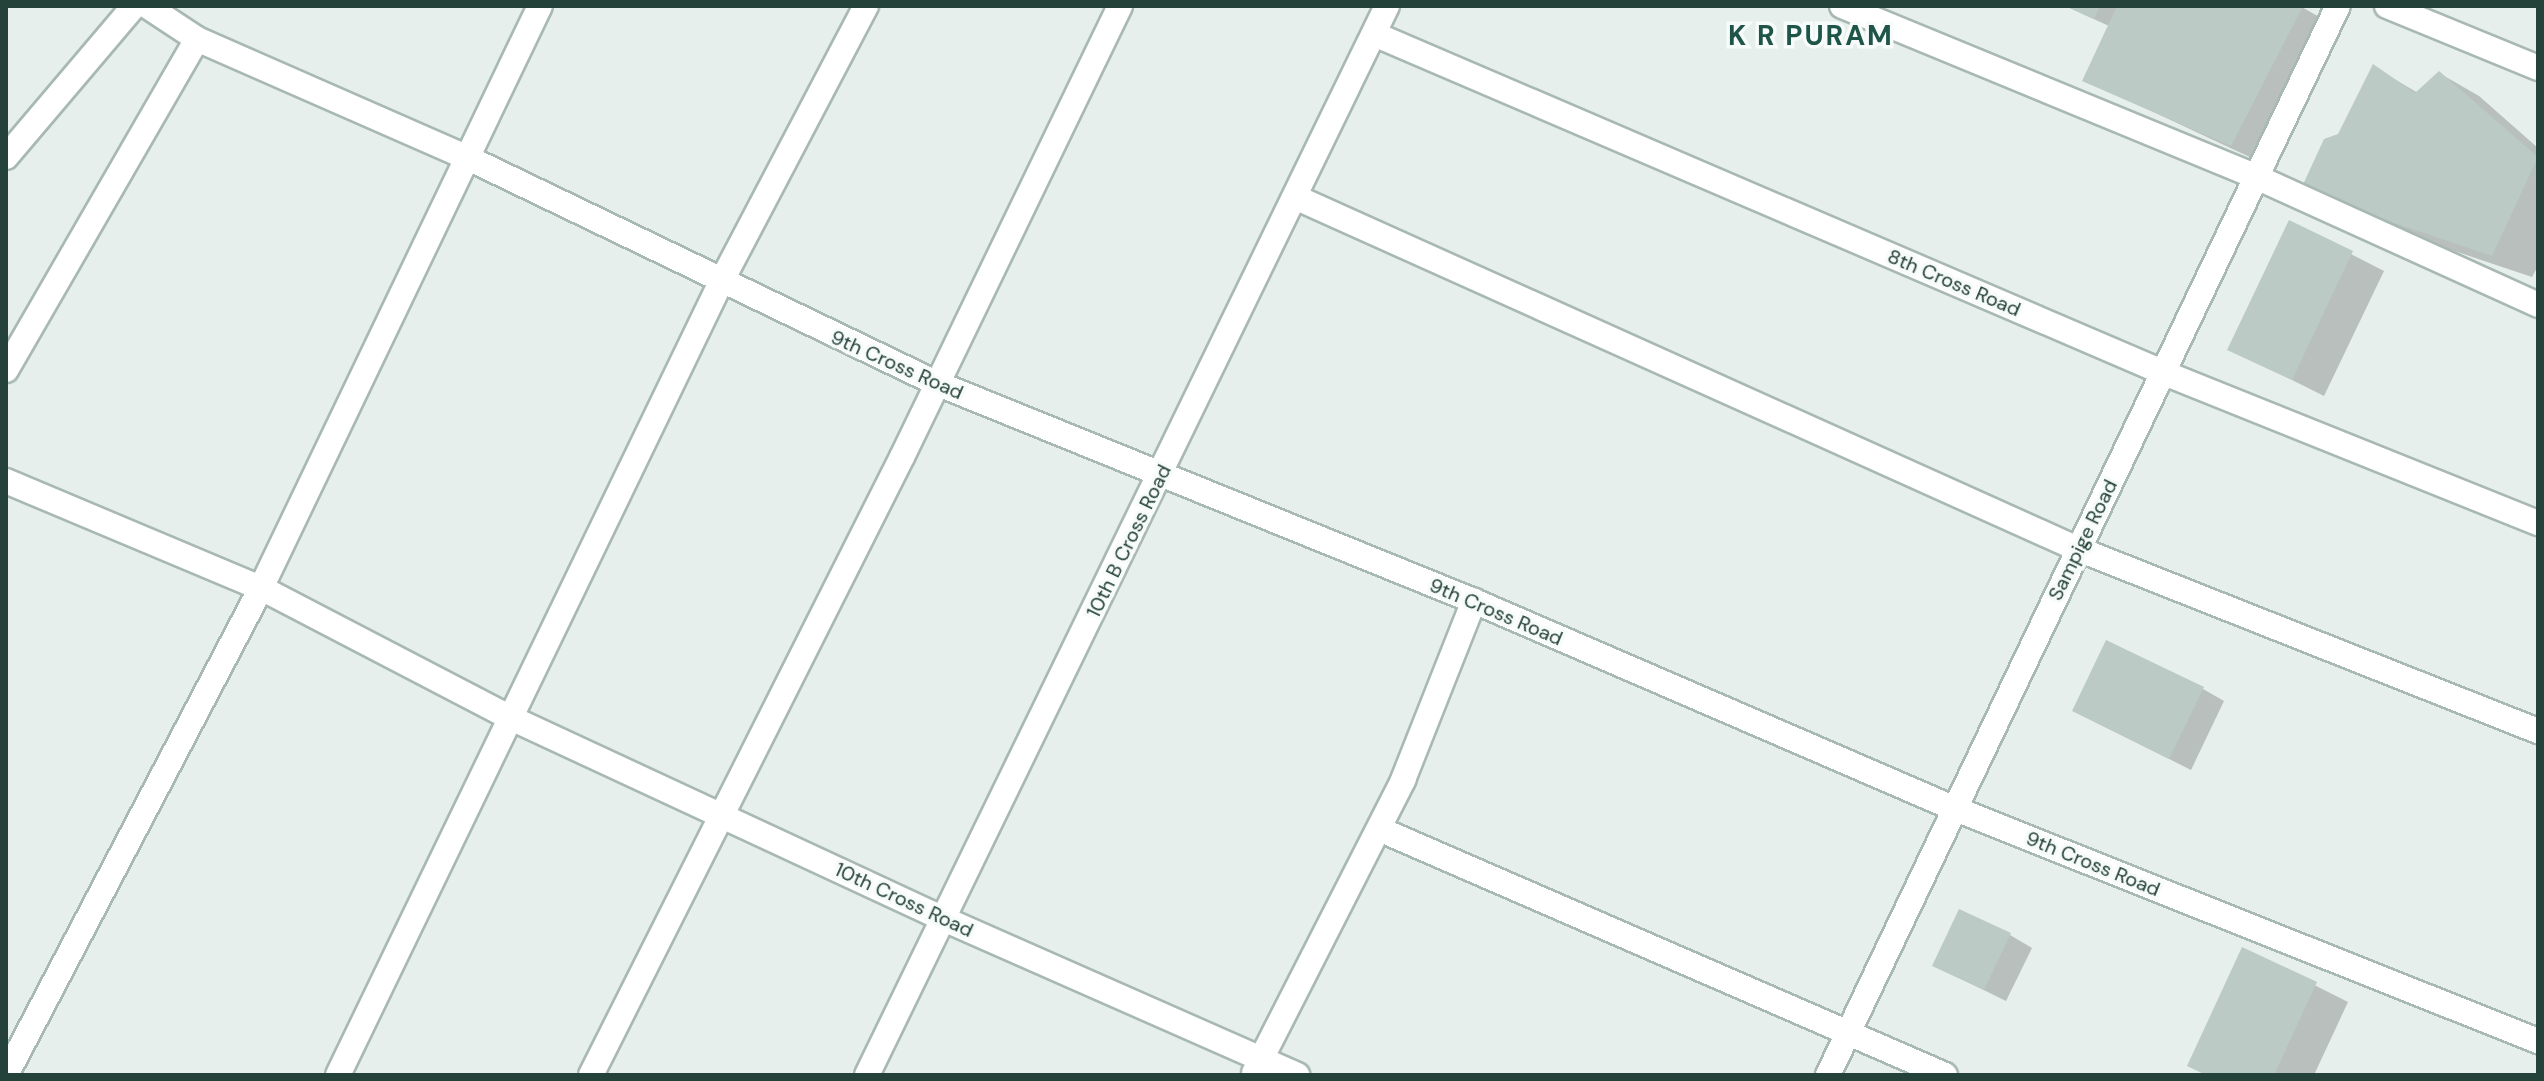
<!DOCTYPE html>
<html>
<head>
<meta charset="utf-8">
<style>
  body { margin:0 }
  #map { position:relative; width:2544px; height:1081px; overflow:hidden; background:#e6efeb; font-family:"DM Sans",sans-serif }
  div>[style] { position:absolute }
  .shadow>* { inset:0; background:#0003 }
  .building>* { inset:0; background:#bbcac4 }
  .roads { filter:drop-shadow(2px 0 #a8b8b2) drop-shadow(-2px 0 #a8b8b2) drop-shadow(0 2px #a8b8b2) drop-shadow(0 -2px #a8b8b2) }
  .minor>* { height:24px; margin:-12px; padding:0 12px; transform-origin:12px; border-radius:12px; background:#fff }
  span { translate:-50% -50%; white-space:nowrap; text-align:center; line-height:1.15; -webkit-text-stroke:7px #f7fbf9; paint-order:stroke }
  .street-label { font-size:20px; color:#24423a }
  .district-label { font-size:28px; color:#1f5548; font-weight:700; letter-spacing:2px }
  .frame { position:absolute; inset:0; border:8px solid #24423a; pointer-events:none }
</style>
</head>
<body>
<div id="map">
  <div class="shadow">
    <i style="clip-path:polygon(2065px 6px,2300px 6px,2342px 30px,2271px 167px,2085px 80px,2109px 26px)"></i>
    <i style="clip-path:polygon(2374px 67px,2418px 93px,2439px 73px,2479px 96px,2538px 148px,2538px 266px,2532px 277px,2341px 213px,2340px 135px)"></i>
    <i style="clip-path:polygon(2290px 223px,2384px 271px,2324px 396px,2230px 349px)"></i>
    <i style="clip-path:polygon(2203px 689px,2224px 701px,2191px 770px,2074px 711px)"></i>
    <i style="clip-path:polygon(2010px 935px,2032px 948px,2006px 1001px,1935px 966px)"></i>
    <i style="clip-path:polygon(2243px 949px,2348px 1002px,2314px 1075px,2206px 1075px)"></i>
  </div>
  <div class="building">
    <i style="clip-path:polygon(2066px 6px,2100px 6px,2094px 19px)"></i>
    <i style="clip-path:polygon(2117px 6px,2303px 6px,2231px 146px,2082px 81px)"></i>
    <i style="clip-path:polygon(2373px 64px,2415px 93px,2439px 71px,2538px 157px,2492px 256px,2300px 191px,2324px 139px,2338px 134px)"></i>
    <i style="clip-path:polygon(2289px 220px,2353px 251px,2292px 380px,2227px 350px)"></i>
    <i style="clip-path:polygon(2106px 640px,2204px 687px,2169px 759px,2072px 711px)"></i>
    <i style="clip-path:polygon(1959px 909px,2011px 933px,1984px 990px,1932px 966px)"></i>
    <i style="clip-path:polygon(2242px 947px,2317px 982px,2274px 1075px,2206px 1075px,2187px 1066px)"></i>
  </div>
  <div class="roads">
    <div class="minor">
      <i style="left:147px;top:6px;width:60px;rotate:33.4deg"></i>
      <i style="left:197px;top:39px;width:294px;rotate:23.7deg"></i>
      <i style="left:466px;top:157px;width:522px;rotate:25.68deg"></i>
      <i style="left:936px;top:383px;width:580px;rotate:22.06deg"></i>
      <i style="left:1474px;top:601px;width:522px;rotate:23.37deg"></i>
      <i style="left:1953px;top:808px;width:630px;rotate:21.72deg"></i>
      <i style="left:1842px;top:6px;width:446px;rotate:22.4deg"></i>
      <i style="left:2254px;top:176px;width:312px;rotate:24.4deg"></i>
      <i style="left:2387px;top:6px;width:163px;rotate:22.3deg"></i>
      <i style="left:1374px;top:34px;width:863px;rotate:23.21deg"></i>
      <i style="left:2167px;top:374px;width:400px;rotate:21.9deg"></i>
      <i style="left:6px;top:157px;width:198px;rotate:-49.7deg"></i>
      <i style="left:1295px;top:197px;width:858px;rotate:24.21deg"></i>
      <i style="left:2078px;top:549px;width:495px;rotate:21.6deg"></i>
      <i style="left:6px;top:370px;width:382px;rotate:-60deg"></i>
      <i style="left:6px;top:481px;width:277px;rotate:22.8deg"></i>
      <i style="left:261px;top:588px;width:284px;rotate:27.5deg"></i>
      <i style="left:513px;top:719px;width:475px;rotate:24.9deg"></i>
      <i style="left:944px;top:919px;width:386px;rotate:23.8deg"></i>
      <i style="left:1379px;top:829px;width:617px;rotate:23.49deg"></i>
      <i style="left:1254px;top:1073px;width:329px;rotate:-63deg"></i>
      <i style="left:1403px;top:780px;width:193px;rotate:-68.4deg"></i>
      <i style="left:6px;top:1075px;width:550px;rotate:-62.36deg"></i>
      <i style="left:261px;top:588px;width:645px;rotate:-64.39deg"></i>
      <i style="left:338px;top:1075px;width:878px;rotate:-64.22deg"></i>
      <i style="left:720px;top:284px;width:314px;rotate:-62.3deg"></i>
      <i style="left:591px;top:1075px;width:692px;rotate:-63.29deg"></i>
      <i style="left:902px;top:457px;width:501px;rotate:-64.2deg"></i>
      <i style="left:867px;top:1075px;width:1189px;rotate:-64.06deg"></i>
      <i style="left:1828px;top:1075px;width:1184px;rotate:-64.5deg"></i>
    </div>
  </div>
  <div class="street-label">
    <span style="left:1954px;top:283px;rotate:23deg">8th Cross Road</span>
    <span style="left:897px;top:365px;rotate:24deg">9th Cross Road</span>
    <span style="left:2083px;top:540px;rotate:-64deg">Sampige Road</span>
    <span style="left:1129px;top:541px;rotate:-64deg">10th B Cross Road</span>
    <span style="left:1496px;top:612px;rotate:23deg">9th Cross Road</span>
    <span style="left:2093px;top:864px;rotate:22deg">9th Cross Road</span>
    <span style="left:904px;top:900px;rotate:25deg">10th Cross Road</span>
  </div>
  <div class="district-label">
    <span style="left:1811px;top:36px">K R PURAM</span>
  </div>
  <div class="frame"></div>
</div>
</body>
</html>
